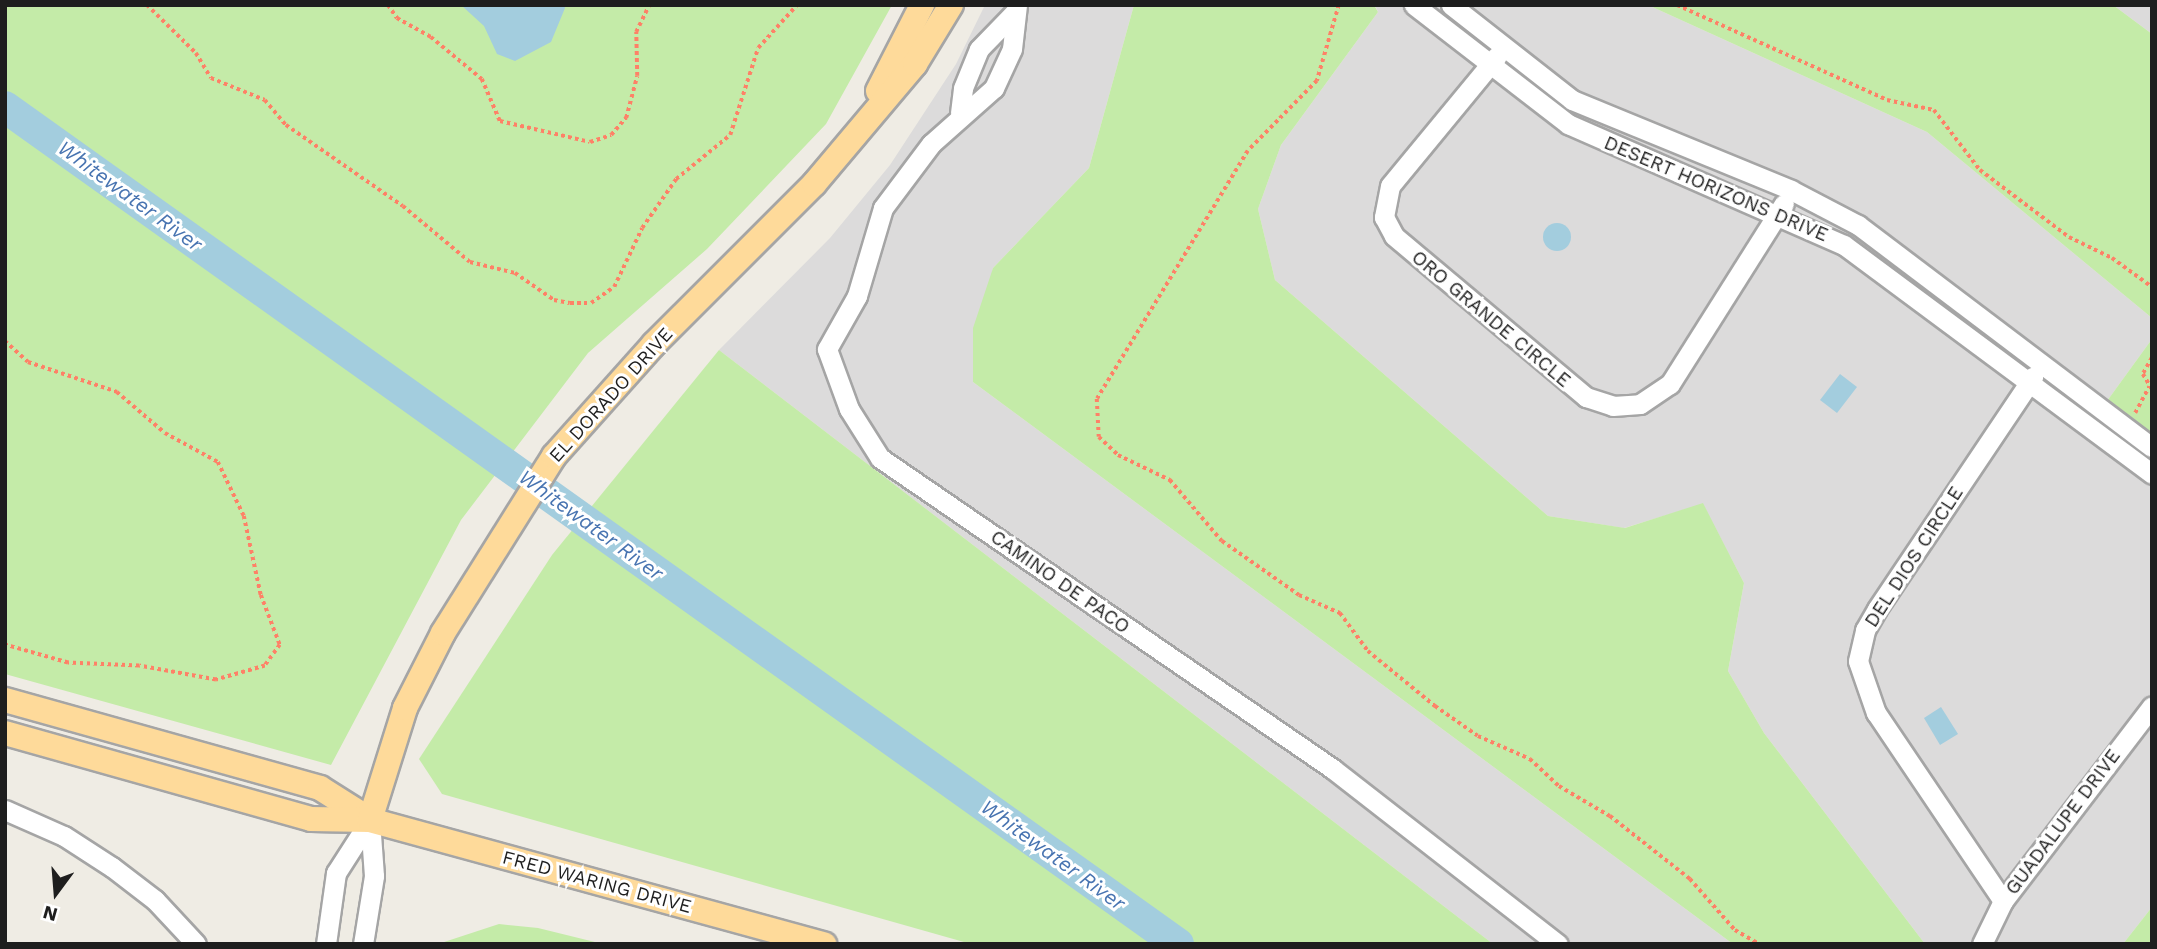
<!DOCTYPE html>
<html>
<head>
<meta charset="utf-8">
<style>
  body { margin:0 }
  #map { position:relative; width:2157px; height:949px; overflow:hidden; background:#efece4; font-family:"Work Sans",sans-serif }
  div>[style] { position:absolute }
  .residential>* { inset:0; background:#dcdbdb }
  .grass>* { inset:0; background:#c4eba8 }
  .water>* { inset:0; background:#a3cdde }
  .round { border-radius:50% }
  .river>* { height:32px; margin:-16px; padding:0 16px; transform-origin:16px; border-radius:16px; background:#a3cdde }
  .path>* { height:3.5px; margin-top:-1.75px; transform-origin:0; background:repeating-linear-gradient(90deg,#fe8167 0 3.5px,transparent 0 7px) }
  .roads { filter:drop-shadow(2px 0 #a5a5a5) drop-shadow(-2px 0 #a5a5a5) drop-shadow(0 2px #a5a5a5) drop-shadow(0 -2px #a5a5a5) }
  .minor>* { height:19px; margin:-9.5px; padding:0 9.5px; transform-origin:9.5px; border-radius:9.5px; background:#fff }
  .major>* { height:24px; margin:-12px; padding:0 12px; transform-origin:12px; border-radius:12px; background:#feda9a }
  span { translate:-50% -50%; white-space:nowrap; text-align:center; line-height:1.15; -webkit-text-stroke:6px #fff; paint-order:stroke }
  .street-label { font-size:19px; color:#1e1e1e }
  .water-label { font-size:21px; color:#4874b1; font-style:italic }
  .frame { position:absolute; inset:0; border:7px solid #1e1e1e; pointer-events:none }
  .north { position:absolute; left:21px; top:858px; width:70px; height:70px; -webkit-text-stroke:5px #fff; paint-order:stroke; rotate:196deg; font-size:19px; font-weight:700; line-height:28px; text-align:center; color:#1e1e1e }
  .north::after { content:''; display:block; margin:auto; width:24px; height:32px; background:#1e1e1e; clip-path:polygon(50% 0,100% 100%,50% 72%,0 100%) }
</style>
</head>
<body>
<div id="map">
  <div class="residential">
    <i style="clip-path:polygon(985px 5px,1134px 5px,1089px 168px,993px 268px,973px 382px,1733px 944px,1493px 944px,719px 350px,830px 238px,890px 165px,956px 64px)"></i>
    <i style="clip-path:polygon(1375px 5px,1648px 5px,1927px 132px,2152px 318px,2152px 339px,2107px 401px,2152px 434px,2152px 907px,2123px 944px,1925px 944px,1764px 733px,1728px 671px,1744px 583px,1703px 504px,1624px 528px,1548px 516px,1275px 280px,1258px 209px,1281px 145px,1378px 12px)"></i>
    <i style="clip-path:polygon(2113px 5px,2152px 5px,2152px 34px)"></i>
  </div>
  <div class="grass">
    <i style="clip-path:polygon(5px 5px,892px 5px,826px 124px,707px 249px,588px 353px,461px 520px,331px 765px,5px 674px)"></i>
    <i style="clip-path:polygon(1134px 5px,1374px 5px,1378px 12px,1281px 145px,1258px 209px,1275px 280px,1548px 516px,1625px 528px,1703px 503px,1744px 583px,1728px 671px,1764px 733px,1925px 944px,1733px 944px,973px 382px,973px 328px,993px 268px,1089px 168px)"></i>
    <i style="clip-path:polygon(1648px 5px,2113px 5px,2152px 34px,2152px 318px,1927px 132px)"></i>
    <i style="clip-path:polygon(2152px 339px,2152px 434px,2107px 401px)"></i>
    <i style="clip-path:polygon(719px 350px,1493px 944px,971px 944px,442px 794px,419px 759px,552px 555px)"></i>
    <i style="clip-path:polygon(2152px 907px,2152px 944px,2123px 944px)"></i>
    <i style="clip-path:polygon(499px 924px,538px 928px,603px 944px,438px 944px)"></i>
  </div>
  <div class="water">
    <i style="clip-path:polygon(461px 5px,564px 5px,565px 8px,551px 42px,515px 61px,497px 54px,484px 26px)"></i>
    <i class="round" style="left:1543px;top:223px;width:28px;height:28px"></i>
    <i style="clip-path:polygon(1840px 374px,1857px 387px,1837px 413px,1820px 400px)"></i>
    <i style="clip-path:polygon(1941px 707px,1958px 734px,1940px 745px,1924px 718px)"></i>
  </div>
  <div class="river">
    <i style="left:5px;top:107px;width:1441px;rotate:35.51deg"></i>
  </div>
  <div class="path">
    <i style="left:147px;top:5px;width:69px;rotate:44.4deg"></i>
    <i style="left:196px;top:53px;width:29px;rotate:59deg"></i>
    <i style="left:211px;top:78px;width:58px;rotate:22.2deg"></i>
    <i style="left:265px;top:100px;width:33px;rotate:50deg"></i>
    <i style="left:286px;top:125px;width:142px;rotate:34.7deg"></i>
    <i style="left:403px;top:206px;width:87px;rotate:39.9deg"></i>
    <i style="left:470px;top:262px;width:46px;rotate:13.7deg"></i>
    <i style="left:515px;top:273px;width:47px;rotate:34.7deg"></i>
    <i style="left:554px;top:300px;width:16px;rotate:11deg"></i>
    <i style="left:570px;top:303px;width:21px"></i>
    <i style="left:591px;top:303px;width:28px;rotate:-35deg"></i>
    <i style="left:614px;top:287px;width:65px;rotate:-64.6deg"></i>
    <i style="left:642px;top:228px;width:60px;rotate:-55.2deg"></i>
    <i style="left:676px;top:179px;width:70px;rotate:-39.2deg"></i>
    <i style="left:730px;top:135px;width:91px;rotate:-72.2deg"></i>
    <i style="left:758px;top:48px;width:58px;rotate:-47.8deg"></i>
    <i style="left:388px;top:5px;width:16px;rotate:55deg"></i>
    <i style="left:397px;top:18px;width:39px;rotate:29deg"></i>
    <i style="left:431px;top:37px;width:66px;rotate:39.5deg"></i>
    <i style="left:482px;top:79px;width:46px;rotate:66.8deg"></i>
    <i style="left:500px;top:121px;width:92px;rotate:13.1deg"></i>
    <i style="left:590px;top:142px;width:22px;rotate:-18deg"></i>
    <i style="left:611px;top:135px;width:23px;rotate:-49deg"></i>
    <i style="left:626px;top:118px;width:43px;rotate:-75.3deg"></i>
    <i style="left:637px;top:76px;width:44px;rotate:-91.3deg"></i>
    <i style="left:636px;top:32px;width:30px;rotate:-64deg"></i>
    <i style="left:1339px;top:5px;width:79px;rotate:106.1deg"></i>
    <i style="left:1317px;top:81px;width:98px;rotate:134.6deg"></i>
    <i style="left:1248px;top:151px;width:290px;rotate:121.3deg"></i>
    <i style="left:1097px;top:399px;width:38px;rotate:87deg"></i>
    <i style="left:1099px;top:437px;width:26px;rotate:43deg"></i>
    <i style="left:1118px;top:455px;width:58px;rotate:25.7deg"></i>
    <i style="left:1170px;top:480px;width:80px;rotate:49.6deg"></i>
    <i style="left:1222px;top:541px;width:94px;rotate:35deg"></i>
    <i style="left:1299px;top:595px;width:45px;rotate:23.7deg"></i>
    <i style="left:1340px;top:613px;width:47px;rotate:53.6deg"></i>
    <i style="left:1368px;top:651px;width:87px;rotate:39.4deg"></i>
    <i style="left:1435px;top:706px;width:52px;rotate:34.9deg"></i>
    <i style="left:1478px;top:736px;width:57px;rotate:23.9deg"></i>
    <i style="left:1530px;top:759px;width:40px;rotate:43deg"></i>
    <i style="left:1559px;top:786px;width:59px;rotate:30.5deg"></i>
    <i style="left:1610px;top:816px;width:102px;rotate:38.2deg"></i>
    <i style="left:1690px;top:879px;width:68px;rotate:48.6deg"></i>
    <i style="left:1735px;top:930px;width:28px;rotate:30deg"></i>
    <i style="left:1677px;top:5px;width:230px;rotate:24.3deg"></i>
    <i style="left:1887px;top:100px;width:48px;rotate:12deg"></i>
    <i style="left:1934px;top:110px;width:76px;rotate:52.5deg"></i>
    <i style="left:1980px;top:170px;width:111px;rotate:37deg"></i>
    <i style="left:2069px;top:237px;width:48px;rotate:26deg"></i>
    <i style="left:2112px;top:258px;width:49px;rotate:35.9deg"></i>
    <i style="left:5px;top:341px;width:31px;rotate:42deg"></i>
    <i style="left:28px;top:362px;width:94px;rotate:18.6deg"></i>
    <i style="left:117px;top:392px;width:63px;rotate:40.5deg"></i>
    <i style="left:165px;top:433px;width:60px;rotate:28.7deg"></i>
    <i style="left:218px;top:462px;width:60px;rotate:64.3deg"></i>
    <i style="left:244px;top:516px;width:81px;rotate:77.9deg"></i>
    <i style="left:261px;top:595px;width:53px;rotate:69.2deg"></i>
    <i style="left:280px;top:645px;width:26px;rotate:126deg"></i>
    <i style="left:265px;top:666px;width:51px;rotate:164.1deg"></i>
    <i style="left:216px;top:680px;width:78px;rotate:-169.7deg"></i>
    <i style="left:139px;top:666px;width:71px;rotate:-177.6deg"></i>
    <i style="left:68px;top:663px;width:66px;rotate:-164.1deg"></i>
    <i style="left:2152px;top:358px;width:18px;rotate:119deg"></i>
    <i style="left:2143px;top:374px;width:17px;rotate:59deg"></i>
    <i style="left:2135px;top:413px;width:30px;rotate:-62deg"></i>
  </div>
  <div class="roads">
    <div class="minor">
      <i style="left:1017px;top:5px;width:44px;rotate:96.5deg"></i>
      <i style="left:1012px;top:49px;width:43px;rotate:114.8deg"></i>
      <i style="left:994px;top:88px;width:84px;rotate:138.4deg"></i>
      <i style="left:931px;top:144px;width:80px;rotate:126.9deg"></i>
      <i style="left:883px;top:208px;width:92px;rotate:106.5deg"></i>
      <i style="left:857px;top:296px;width:61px;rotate:119.5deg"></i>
      <i style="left:827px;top:349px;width:64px;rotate:69.9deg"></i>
      <i style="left:849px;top:409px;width:58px;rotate:57.7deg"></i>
      <i style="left:880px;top:458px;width:549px;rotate:34.47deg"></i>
      <i style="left:1333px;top:769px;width:285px;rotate:37.9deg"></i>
      <i style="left:1414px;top:5px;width:195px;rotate:37.7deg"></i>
      <i style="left:1568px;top:124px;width:301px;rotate:23.7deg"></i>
      <i style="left:1844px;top:245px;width:384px;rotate:36.6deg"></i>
      <i style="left:1451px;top:5px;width:154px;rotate:38.1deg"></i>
      <i style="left:1572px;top:100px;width:237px;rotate:22.3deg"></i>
      <i style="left:1791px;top:190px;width:76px;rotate:27.6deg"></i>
      <i style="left:1858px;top:225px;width:368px;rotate:37.1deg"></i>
      <i style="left:1497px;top:56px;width:168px;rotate:129.5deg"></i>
      <i style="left:1390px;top:186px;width:32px;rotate:101deg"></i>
      <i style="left:1384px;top:217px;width:21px;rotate:62deg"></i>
      <i style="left:1394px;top:236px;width:251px;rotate:40deg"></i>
      <i style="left:1586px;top:397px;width:28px;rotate:18deg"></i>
      <i style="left:1613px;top:406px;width:27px;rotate:-4deg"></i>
      <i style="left:1640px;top:404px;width:36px;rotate:-34deg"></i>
      <i style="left:1670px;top:384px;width:213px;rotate:-57.7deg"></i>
      <i style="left:960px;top:113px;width:25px;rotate:-83deg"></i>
      <i style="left:963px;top:88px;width:42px;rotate:-67.7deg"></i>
      <i style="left:979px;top:49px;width:50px;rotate:-45.8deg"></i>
      <i style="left:5px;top:810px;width:64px;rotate:23.8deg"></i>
      <i style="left:64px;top:836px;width:57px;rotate:32.9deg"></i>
      <i style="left:112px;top:867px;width:54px;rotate:37.5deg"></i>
      <i style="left:155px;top:900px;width:60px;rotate:47deg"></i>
      <i style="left:2003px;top:901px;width:227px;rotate:-124deg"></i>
      <i style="left:1876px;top:713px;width:55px;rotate:-109.1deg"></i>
      <i style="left:1858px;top:661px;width:32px;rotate:-77deg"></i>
      <i style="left:1865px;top:630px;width:24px;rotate:-60deg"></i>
      <i style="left:1877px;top:609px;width:280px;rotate:-56.1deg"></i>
      <i style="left:326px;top:944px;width:72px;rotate:-82deg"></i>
      <i style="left:336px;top:873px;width:63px;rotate:-57.3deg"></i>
      <i style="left:363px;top:944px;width:69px;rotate:-80.8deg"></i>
      <i style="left:374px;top:876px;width:56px;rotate:-94.1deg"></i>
      <i style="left:1982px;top:944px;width:48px;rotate:-64deg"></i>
      <i style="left:2003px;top:901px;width:245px;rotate:-52.6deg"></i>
    </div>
    <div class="major">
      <i style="left:878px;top:91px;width:97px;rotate:-62.9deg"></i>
      <i style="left:5px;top:700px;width:327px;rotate:15.6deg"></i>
      <i style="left:320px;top:788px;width:58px;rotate:32.3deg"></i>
      <i style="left:5px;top:733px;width:318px;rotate:15.7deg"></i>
      <i style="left:311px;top:819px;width:59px;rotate:1deg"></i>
      <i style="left:370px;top:820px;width:471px;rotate:15.3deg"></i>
      <i style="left:370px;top:820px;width:117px;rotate:-72.6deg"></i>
      <i style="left:405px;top:708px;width:84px;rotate:-63.1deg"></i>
      <i style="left:443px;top:633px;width:209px;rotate:-57.9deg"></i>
      <i style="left:554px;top:456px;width:150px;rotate:-48.2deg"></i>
      <i style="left:654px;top:344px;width:226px;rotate:-45deg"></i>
      <i style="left:814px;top:184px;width:157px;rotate:-49.9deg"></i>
      <i style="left:915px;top:64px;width:69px;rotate:-58.6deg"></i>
    </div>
  </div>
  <div class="street-label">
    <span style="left:1716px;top:189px;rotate:23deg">DESERT HORIZONS DRIVE</span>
    <span style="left:1491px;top:319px;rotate:40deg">ORO GRANDE CIRCLE</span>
    <span style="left:611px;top:395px;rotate:-48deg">EL DORADO DRIVE</span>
    <span style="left:1914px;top:557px;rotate:-57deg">DEL DIOS CIRCLE</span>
    <span style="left:1060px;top:582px;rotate:35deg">CAMINO DE PACO</span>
    <span style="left:2063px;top:822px;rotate:-53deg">GUADALUPE DRIVE</span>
    <span style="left:597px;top:882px;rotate:15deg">FRED WARING DRIVE</span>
  </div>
  <div class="water-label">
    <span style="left:130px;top:196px;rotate:36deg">Whitewater River</span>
    <span style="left:591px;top:525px;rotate:36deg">Whitewater River</span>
    <span style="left:1053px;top:855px;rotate:36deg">Whitewater River</span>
  </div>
  <div class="frame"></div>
  <div class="north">N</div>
</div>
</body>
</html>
